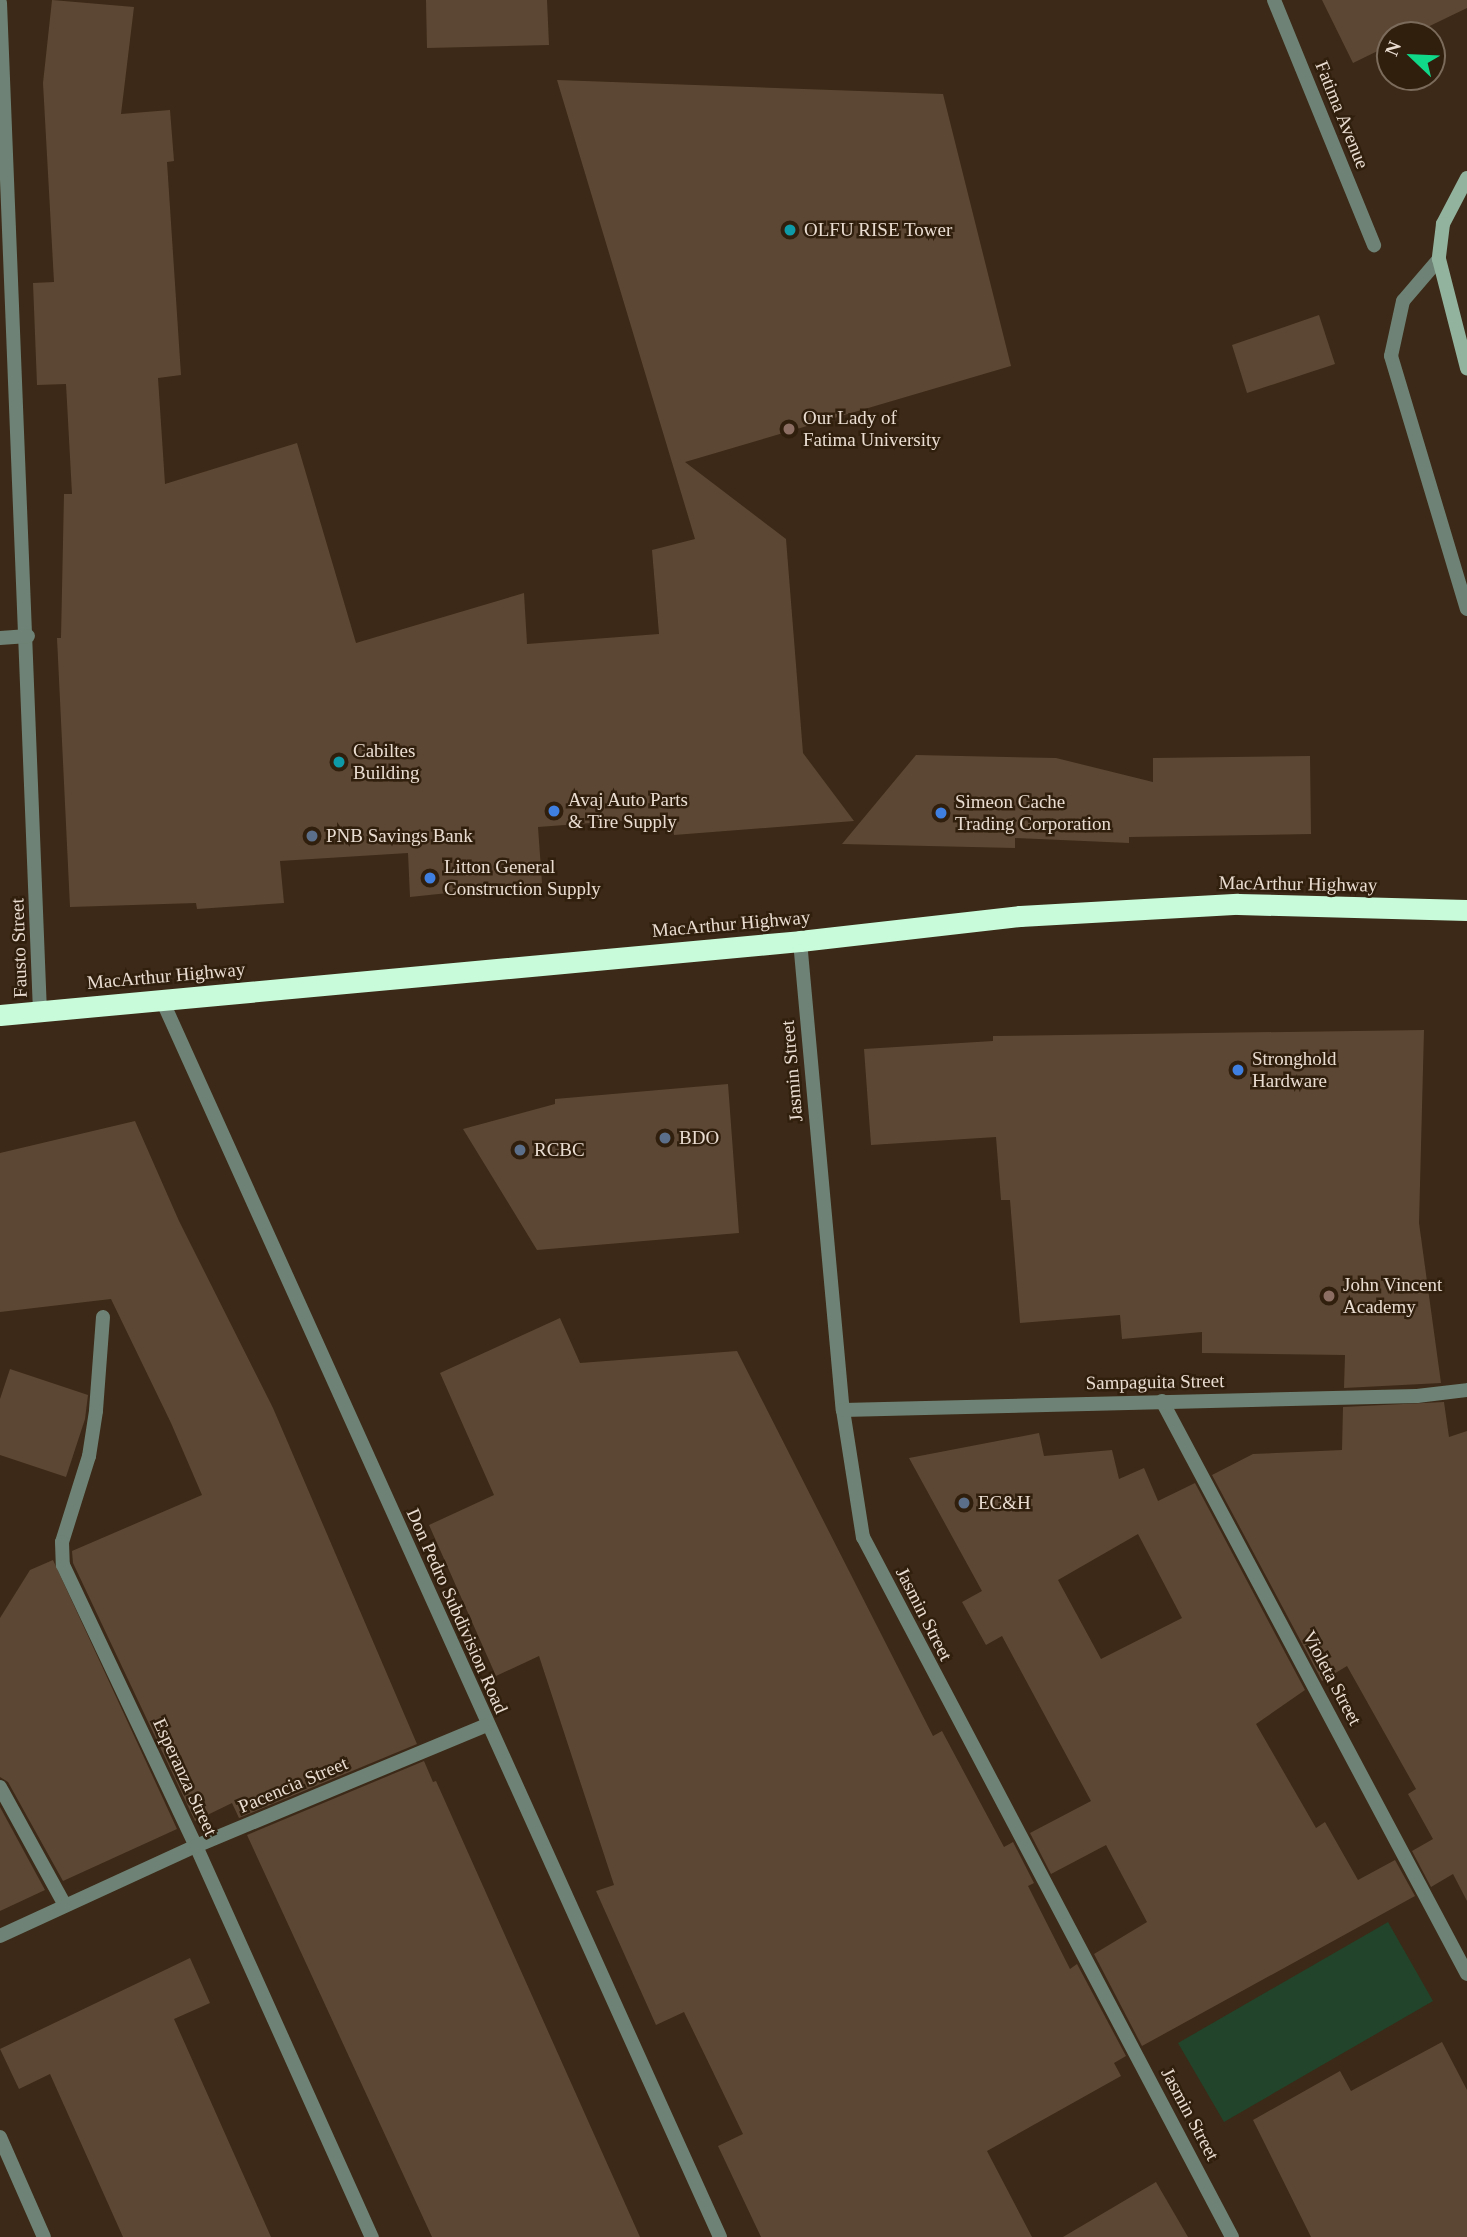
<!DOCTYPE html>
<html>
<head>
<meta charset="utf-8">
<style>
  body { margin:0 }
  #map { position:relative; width:1467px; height:2237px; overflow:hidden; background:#3c2917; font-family:Georgia,serif }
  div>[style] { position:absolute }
  .green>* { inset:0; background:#22442a }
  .building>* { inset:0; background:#5c4734 }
  .lane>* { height:14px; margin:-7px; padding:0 7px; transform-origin:7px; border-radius:7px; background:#6e8375 }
  .street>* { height:14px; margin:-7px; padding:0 7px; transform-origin:7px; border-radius:7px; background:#6e8375 }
  .secondary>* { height:14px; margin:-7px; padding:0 7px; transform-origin:7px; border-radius:7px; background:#92b39e }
  .highway>* { height:21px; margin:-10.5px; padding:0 10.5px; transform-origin:10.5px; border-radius:10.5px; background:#c7fbda }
  .dots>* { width:19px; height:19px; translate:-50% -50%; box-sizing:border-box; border:4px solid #311f0d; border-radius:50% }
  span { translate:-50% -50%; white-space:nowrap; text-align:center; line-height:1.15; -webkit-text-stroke:5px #311f0d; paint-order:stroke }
  .street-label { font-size:19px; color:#e9dcd1 }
  .poi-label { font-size:19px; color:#e9dcd1 }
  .left { translate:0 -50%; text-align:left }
  .north { position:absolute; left:1376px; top:21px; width:70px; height:70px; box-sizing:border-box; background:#311f0d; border:2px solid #7b6b5b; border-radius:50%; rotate:293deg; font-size:19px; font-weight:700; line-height:28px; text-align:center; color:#e9dcd1 }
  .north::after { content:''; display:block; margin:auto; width:24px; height:32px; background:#10d98a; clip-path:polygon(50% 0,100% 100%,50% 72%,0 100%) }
</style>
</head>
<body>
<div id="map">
  <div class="green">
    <i style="clip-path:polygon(1388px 1922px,1433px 2001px,1224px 2122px,1178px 2043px)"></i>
  </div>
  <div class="building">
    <i style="clip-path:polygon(52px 0,134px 7px,121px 114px,170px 110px,174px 161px,167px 162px,181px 375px,158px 378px,165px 484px,297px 443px,356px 643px,524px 593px,527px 644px,659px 634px,652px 550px,695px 539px,557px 80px,943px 94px,1011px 366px,685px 462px,786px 539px,803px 753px,854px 821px,674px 835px,672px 817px,538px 827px,542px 883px,410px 897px,408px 853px,280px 861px,284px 903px,197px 909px,196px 903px,70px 907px,57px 638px,61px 638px,64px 494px,72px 494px,66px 384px,37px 385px,33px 283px,54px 282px,43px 83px)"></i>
    <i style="clip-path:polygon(426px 0,547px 0,549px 45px,427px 48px)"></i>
    <i style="clip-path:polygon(1322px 0,1467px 0,1467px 8px,1411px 35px,1390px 35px,1390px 45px,1353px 63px)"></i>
    <i style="clip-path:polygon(1319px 315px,1335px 364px,1247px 393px,1232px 345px)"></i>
    <i style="clip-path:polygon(916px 755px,1056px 758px,1153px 782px,1153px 758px,1310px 756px,1311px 834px,1129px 837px,1129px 843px,1015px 838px,1015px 848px,842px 844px)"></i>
    <i style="clip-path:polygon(1424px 1030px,1419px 1223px,1441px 1383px,1344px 1388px,1345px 1355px,1202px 1353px,1202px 1332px,1122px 1339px,1120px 1315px,1020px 1323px,1010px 1200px,1001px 1200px,996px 1137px,871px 1145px,864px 1049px,993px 1041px,993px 1036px)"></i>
    <i style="clip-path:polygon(728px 1084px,739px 1233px,537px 1250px,463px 1129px,555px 1104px,555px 1099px)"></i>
    <i style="clip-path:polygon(135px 1121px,179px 1221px,273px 1408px,417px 1744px,239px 1818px,232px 1803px,195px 1821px,73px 1563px,72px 1551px,202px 1495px,171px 1423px,111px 1299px,0 1312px,0 1153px)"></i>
    <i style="clip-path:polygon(560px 1318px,580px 1363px,737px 1351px,933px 1736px,942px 1731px,1004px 1847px,1013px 1842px,1034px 1883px,1028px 1886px,1070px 1969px,1077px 1964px,1126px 2056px,1114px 2063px,1121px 2076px,987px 2151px,1032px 2237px,761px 2237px,718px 2146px,743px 2134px,684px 2012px,656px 2025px,596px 1891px,614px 1885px,539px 1656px,496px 1676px,429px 1525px,494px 1495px,440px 1373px)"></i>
    <i style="clip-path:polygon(10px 1369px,88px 1395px,85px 1419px,66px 1477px,0 1455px,0 1399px)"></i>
    <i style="clip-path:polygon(1444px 1402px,1449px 1437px,1467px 1431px,1467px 1901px,1453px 1874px,1431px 1887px,1412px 1851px,1433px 1839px,1408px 1794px,1416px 1789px,1347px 1666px,1322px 1681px,1212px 1475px,1253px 1454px,1342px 1450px,1343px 1407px)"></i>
    <i style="clip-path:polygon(evenodd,1039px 1433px,1044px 1456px,1112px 1450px,1119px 1479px,1144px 1468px,1158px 1501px,1195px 1483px,1305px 1690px,1256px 1724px,1316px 1828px,1325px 1822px,1358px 1880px,1395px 1860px,1415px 1896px,1142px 2046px,1094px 1954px,1147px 1922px,1106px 1845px,1051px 1874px,1030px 1833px,1091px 1801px,1002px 1636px,986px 1645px,962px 1602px,982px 1591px,909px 1458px,1039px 1433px,1138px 1534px,1182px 1618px,1101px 1659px,1058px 1580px,1138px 1534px)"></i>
    <i style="clip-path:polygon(53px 1560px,177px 1829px,63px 1881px,8px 1782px,0 1777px,0 1618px,30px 1570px)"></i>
    <i style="clip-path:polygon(424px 1761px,433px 1782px,436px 1781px,640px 2237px,432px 2237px,247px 1835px)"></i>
    <i style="clip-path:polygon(0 1807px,45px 1890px,0 1911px)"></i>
    <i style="clip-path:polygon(190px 1958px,210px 2003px,174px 2019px,271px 2237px,123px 2237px,50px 2074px,19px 2089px,0 2049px)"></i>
    <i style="clip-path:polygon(1442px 2042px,1467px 2090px,1467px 2237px,1311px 2237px,1253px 2120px,1340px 2071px,1351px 2091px)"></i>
    <i style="clip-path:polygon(1156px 2182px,1188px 2237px,1063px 2237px)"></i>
  </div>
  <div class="lane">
    <i style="left:0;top:1787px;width:135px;rotate:61.2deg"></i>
  </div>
  <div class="street">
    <i style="left:1274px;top:0;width:265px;rotate:67.8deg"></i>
    <i style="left:0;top:3px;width:1009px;rotate:87.73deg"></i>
    <i style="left:1439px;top:259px;width:55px;rotate:130.6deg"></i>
    <i style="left:1403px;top:301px;width:56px;rotate:102.3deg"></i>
    <i style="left:1391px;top:356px;width:264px;rotate:73.3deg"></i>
    <i style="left:0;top:638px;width:28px;rotate:-4deg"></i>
    <i style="left:800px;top:941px;width:471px;rotate:84.8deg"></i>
    <i style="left:843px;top:1410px;width:129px;rotate:81.1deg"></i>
    <i style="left:863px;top:1537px;width:791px;rotate:62.2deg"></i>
    <i style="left:162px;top:1000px;width:1357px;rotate:65.72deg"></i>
    <i style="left:103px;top:1317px;width:94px;rotate:94.3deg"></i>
    <i style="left:96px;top:1411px;width:46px;rotate:98.8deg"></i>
    <i style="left:89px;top:1456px;width:90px;rotate:107.4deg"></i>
    <i style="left:62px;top:1542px;width:23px;rotate:88deg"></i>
    <i style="left:63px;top:1565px;width:311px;rotate:64.7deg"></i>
    <i style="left:196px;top:1846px;width:429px;rotate:65.8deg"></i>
    <i style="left:1162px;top:1401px;width:649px;rotate:61.97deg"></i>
    <i style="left:843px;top:1410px;width:574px;rotate:-1.4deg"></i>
    <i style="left:1417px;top:1396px;width:50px;rotate:-6.8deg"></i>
    <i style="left:0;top:1936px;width:216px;rotate:-24.7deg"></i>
    <i style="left:196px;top:1846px;width:315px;rotate:-22.6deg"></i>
    <i style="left:0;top:2137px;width:109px;rotate:66.3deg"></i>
  </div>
  <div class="secondary">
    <i style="left:1467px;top:178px;width:52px;rotate:117.6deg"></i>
    <i style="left:1443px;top:224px;width:35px;rotate:97deg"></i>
    <i style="left:1439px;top:259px;width:113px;rotate:75.6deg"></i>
  </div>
  <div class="highway">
    <i style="left:0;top:1015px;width:803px;rotate:-5.28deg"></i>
    <i style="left:800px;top:941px;width:221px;rotate:-6.5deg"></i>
    <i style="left:1020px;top:916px;width:218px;rotate:-3.2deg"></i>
    <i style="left:1238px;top:904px;width:229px;rotate:1.5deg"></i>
  </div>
  <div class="dots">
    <i style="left:790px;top:230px;background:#0f9aa8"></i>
    <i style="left:789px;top:429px;background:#8d6e63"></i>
    <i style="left:339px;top:762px;background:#0f9aa8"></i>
    <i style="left:554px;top:811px;background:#3f7fe0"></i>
    <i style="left:941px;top:813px;background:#3f7fe0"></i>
    <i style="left:312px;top:836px;background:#5c6f8a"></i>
    <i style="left:430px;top:878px;background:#3f7fe0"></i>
    <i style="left:1238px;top:1070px;background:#3f7fe0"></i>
    <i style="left:665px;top:1138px;background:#5c6f8a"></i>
    <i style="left:520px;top:1150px;background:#5c6f8a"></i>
    <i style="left:1329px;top:1296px;background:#8d6e63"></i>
    <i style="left:964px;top:1503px;background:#5c6f8a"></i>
  </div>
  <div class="street-label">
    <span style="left:1342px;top:115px;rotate:68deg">Fatima Avenue</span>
    <span style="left:1298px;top:884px;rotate:1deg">MacArthur Highway</span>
    <span style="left:731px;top:924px;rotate:-5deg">MacArthur Highway</span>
    <span style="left:19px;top:948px;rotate:-92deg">Fausto Street</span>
    <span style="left:166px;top:976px;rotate:-5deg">MacArthur Highway</span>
    <span style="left:792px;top:1071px;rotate:-95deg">Jasmin Street</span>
    <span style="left:1155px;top:1382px;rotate:-1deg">Sampaguita Street</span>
    <span style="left:457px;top:1611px;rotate:66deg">Don Pedro Subdivision Road</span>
    <span style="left:924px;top:1614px;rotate:63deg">Jasmin Street</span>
    <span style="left:1332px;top:1678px;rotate:62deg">Violeta Street</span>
    <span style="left:185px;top:1777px;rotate:65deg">Esperanza Street</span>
    <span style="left:293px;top:1785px;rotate:-23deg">Pacencia Street</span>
    <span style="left:1190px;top:2114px;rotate:62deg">Jasmin Street</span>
  </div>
  <div class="poi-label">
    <span class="left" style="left:804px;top:230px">OLFU RISE Tower</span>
    <span class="left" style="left:803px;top:429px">Our Lady of<br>Fatima University</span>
    <span class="left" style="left:353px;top:762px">Cabiltes<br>Building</span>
    <span class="left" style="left:568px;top:811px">Avaj Auto Parts<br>&amp; Tire Supply</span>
    <span class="left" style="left:955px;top:813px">Simeon Cache<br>Trading Corporation</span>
    <span class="left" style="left:326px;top:836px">PNB Savings Bank</span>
    <span class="left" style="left:444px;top:878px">Litton General<br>Construction Supply</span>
    <span class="left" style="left:1252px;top:1070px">Stronghold<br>Hardware</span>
    <span class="left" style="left:679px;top:1138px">BDO</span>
    <span class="left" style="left:534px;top:1150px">RCBC</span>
    <span class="left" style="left:1343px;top:1296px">John Vincent<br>Academy</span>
    <span class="left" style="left:978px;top:1503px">EC&amp;H</span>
  </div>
  <div class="north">N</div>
</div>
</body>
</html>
